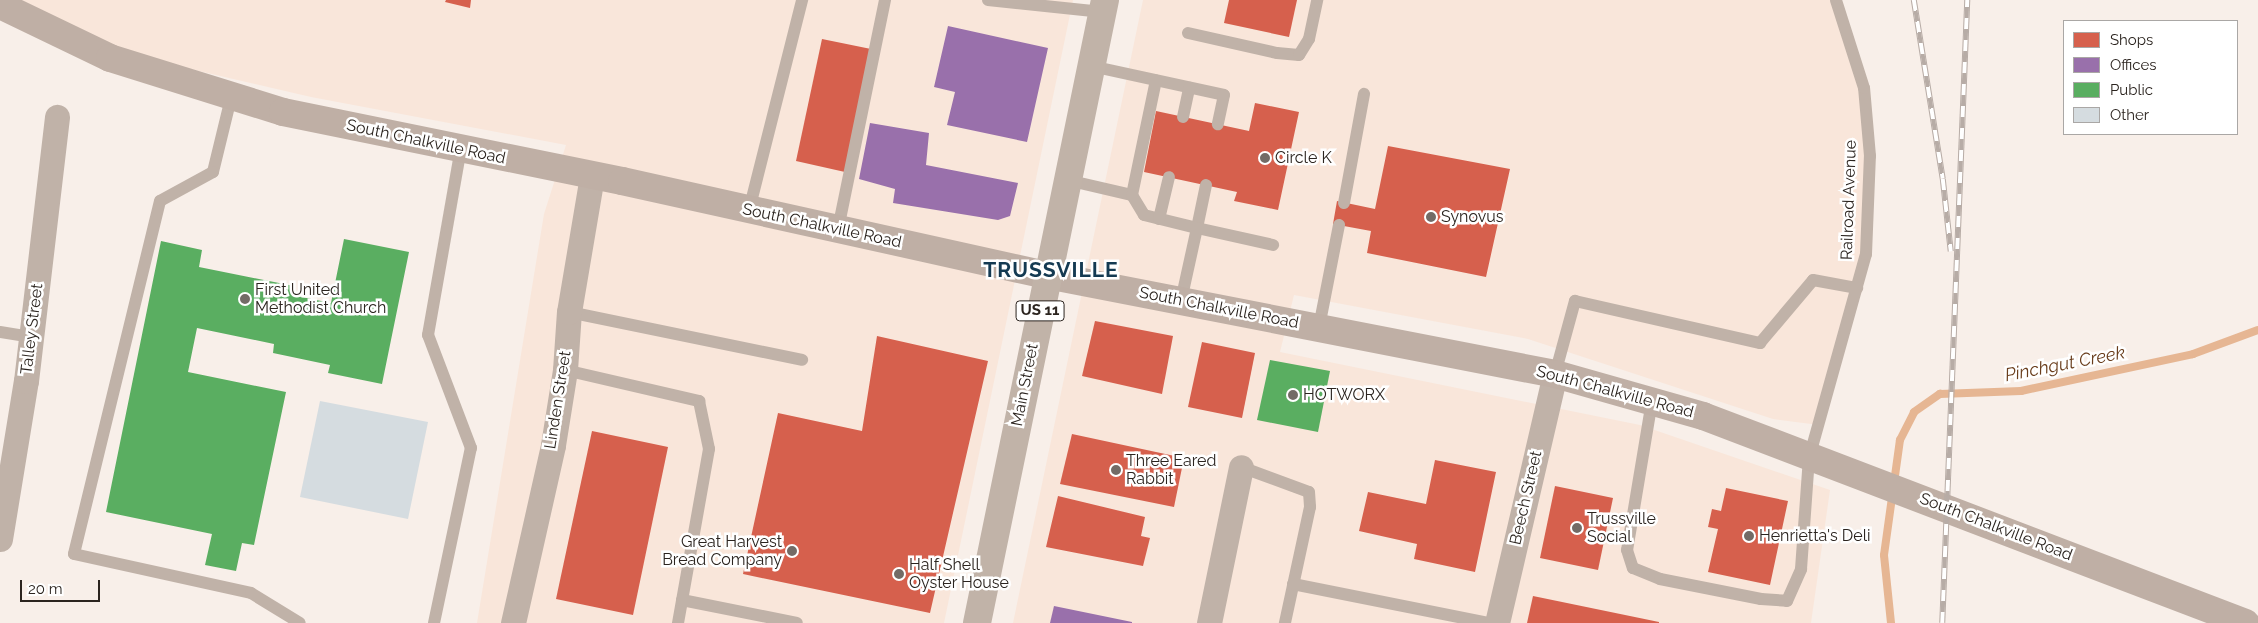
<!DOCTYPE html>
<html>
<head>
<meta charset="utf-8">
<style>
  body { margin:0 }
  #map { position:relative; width:2258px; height:623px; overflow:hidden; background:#f8efe9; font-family:Raleway,sans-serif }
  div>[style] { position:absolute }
  .built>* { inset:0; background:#f9e6da }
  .shops>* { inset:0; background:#d6604d }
  .offices>* { inset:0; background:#9970ab }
  .public>* { inset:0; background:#5aae61 }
  .stream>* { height:8px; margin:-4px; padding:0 4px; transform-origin:4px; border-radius:4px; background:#e6b693 }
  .building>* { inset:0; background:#d5dce0 }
  .service>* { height:12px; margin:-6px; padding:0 6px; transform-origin:6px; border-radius:6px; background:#c0b2a8 }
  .minor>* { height:25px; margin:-12.5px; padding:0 12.5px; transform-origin:12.5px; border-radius:12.5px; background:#c0b2a8 }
  .secondary>* { height:28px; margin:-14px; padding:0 14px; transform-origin:14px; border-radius:14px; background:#bfafa5 }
  .primary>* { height:28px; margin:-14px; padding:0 14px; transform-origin:14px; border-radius:14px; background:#c1b3a8 }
  .rail>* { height:5.5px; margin-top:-2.75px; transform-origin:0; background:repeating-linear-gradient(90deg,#fff 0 11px,#b7aca6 0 22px); box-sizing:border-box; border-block:1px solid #b7aca6 }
  .dots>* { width:14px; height:14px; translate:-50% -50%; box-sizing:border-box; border:2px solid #fff; border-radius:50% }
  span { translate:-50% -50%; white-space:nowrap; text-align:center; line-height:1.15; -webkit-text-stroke:5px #fff; paint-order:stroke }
  .shield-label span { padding:1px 4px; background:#fff; border:1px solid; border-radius:4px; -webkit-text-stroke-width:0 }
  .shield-label { font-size:15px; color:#2b241f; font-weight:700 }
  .street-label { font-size:16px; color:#2b241f }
  .poi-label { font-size:16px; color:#2b241f }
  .left { translate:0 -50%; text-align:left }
  .right { translate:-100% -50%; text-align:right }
  .water-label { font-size:18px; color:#693d1c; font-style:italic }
  .district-label { font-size:21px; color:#143a52; font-weight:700; letter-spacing:1px }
  .legend { position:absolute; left:2063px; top:20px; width:175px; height:115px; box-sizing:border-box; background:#fff; border:1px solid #aaa7a5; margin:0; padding:6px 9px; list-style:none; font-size:15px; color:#2b241f }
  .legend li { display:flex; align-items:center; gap:10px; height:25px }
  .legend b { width:25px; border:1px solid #aaa7a5 }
  .scale { position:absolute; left:20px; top:580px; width:80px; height:22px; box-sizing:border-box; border:2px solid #2b241f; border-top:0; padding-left:6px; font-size:15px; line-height:18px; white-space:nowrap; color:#2b241f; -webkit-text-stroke:4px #fff; paint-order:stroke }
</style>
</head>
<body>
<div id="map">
  <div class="built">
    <i style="clip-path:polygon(21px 0,1073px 0,944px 623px,477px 623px,544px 214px,566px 145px,311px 97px,121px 53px)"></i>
    <i style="clip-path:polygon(1143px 0,1836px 0,1864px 88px,1866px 254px,1819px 425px,1773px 419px,1528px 339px,1294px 295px,1280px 352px,1640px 425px,1830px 490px,1811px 623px,1013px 623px)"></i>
  </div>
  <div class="shops">
    <i style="clip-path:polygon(446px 0,471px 0,470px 8px,445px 2px)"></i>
    <i style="clip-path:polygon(1229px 0,1297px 0,1289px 37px,1224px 23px)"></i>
    <i style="clip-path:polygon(822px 39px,871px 49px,845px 172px,796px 161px)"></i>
    <i style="clip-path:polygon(1255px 103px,1299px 112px,1278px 210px,1234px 201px,1237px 192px,1144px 172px,1156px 111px,1249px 131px)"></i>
    <i style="clip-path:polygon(1388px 146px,1510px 169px,1486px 277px,1367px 253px,1371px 231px,1333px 224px,1337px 201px,1375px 209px)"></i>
    <i style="clip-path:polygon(1095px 321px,1173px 336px,1162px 394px,1082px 376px)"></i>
    <i style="clip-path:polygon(877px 336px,988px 361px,930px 613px,743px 574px,778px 413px,862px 431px)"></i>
    <i style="clip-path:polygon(1202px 342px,1255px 353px,1242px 418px,1188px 407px)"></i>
    <i style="clip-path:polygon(592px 431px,668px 447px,633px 615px,556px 599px)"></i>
    <i style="clip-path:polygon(1072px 434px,1184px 458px,1174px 507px,1060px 484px)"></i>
    <i style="clip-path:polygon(1435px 460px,1496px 472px,1475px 572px,1414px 559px,1417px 544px,1359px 531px,1368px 492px,1426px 504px)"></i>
    <i style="clip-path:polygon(1555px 486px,1613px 498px,1598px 570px,1540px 558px)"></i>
    <i style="clip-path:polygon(1726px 488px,1788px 501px,1770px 585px,1708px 572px,1718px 529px,1708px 527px,1712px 509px,1721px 511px)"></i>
    <i style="clip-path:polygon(1058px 496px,1145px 517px,1141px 536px,1150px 538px,1143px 566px,1046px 547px)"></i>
    <i style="clip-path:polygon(1533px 596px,1659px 622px,1659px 623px,1527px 623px)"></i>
  </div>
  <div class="offices">
    <i style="clip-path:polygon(948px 26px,1048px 48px,1027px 142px,947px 125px,955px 92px,934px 87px)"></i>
    <i style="clip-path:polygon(870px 123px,929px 133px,926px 165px,1018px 183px,1010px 216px,998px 220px,893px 203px,895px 189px,859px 179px)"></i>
    <i style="clip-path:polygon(1054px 606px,1132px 622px,1132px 623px,1050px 623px)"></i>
  </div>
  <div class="public">
    <i style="clip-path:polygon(344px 239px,409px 252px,382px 384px,328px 373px,330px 365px,273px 353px,274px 344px,197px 328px,188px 372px,286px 392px,254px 545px,242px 543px,236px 571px,205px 565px,212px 534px,106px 512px,161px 241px,202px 250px,199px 267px,294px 286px,292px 295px,331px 303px)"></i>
    <i style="clip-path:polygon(1270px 360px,1330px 371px,1318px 432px,1257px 420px)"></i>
  </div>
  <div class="stream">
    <i style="left:1891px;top:623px;width:68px;rotate:-95.9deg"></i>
    <i style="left:1884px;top:555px;width:116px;rotate:-82.1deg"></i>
    <i style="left:1900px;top:440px;width:31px;rotate:-63deg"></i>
    <i style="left:1914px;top:412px;width:32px;rotate:-35deg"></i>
    <i style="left:1940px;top:394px;width:81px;rotate:-2.1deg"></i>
    <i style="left:2021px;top:391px;width:176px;rotate:-12.1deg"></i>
    <i style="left:2193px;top:354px;width:69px;rotate:-20.3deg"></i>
  </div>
  <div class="building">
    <i style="clip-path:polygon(320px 401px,428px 422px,408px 519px,300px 497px)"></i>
  </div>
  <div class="service">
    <i style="left:988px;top:0;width:115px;rotate:6deg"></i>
    <i style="left:1188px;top:33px;width:91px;rotate:12.7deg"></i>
    <i style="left:1277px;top:53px;width:22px;rotate:5deg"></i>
    <i style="left:1299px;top:55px;width:19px;rotate:-58deg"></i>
    <i style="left:1309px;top:39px;width:40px;rotate:-78deg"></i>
    <i style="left:1091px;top:66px;width:136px;rotate:12.3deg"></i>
    <i style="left:1224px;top:95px;width:30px;rotate:102deg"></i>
    <i style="left:231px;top:98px;width:76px;rotate:103.7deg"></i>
    <i style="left:213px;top:172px;width:60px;rotate:151.3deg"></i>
    <i style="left:160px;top:201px;width:363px;rotate:103.7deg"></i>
    <i style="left:74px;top:554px;width:181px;rotate:12.4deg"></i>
    <i style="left:251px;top:593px;width:57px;rotate:31.5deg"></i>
    <i style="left:1183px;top:117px;width:30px;rotate:-78deg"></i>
    <i style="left:1067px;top:180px;width:67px;rotate:13deg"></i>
    <i style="left:1132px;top:195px;width:117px;rotate:-78.2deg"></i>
    <i style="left:1206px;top:185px;width:44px;rotate:101.8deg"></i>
    <i style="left:1197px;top:228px;width:78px;rotate:12.6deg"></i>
    <i style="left:1132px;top:195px;width:23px;rotate:59deg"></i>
    <i style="left:1144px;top:215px;width:55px;rotate:13.8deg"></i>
    <i style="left:1197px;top:228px;width:75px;rotate:102.4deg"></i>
    <i style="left:1344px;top:203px;width:111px;rotate:-79.6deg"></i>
    <i style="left:749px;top:210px;width:217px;rotate:-75.8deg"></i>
    <i style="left:1159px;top:219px;width:43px;rotate:-76.6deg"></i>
    <i style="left:838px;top:229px;width:234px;rotate:-78.4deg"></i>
    <i style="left:569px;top:312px;width:238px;rotate:11.6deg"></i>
    <i style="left:1319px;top:327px;width:104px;rotate:-78.9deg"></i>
    <i style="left:0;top:332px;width:31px;rotate:9deg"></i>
    <i style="left:565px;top:370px;width:138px;rotate:13deg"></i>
    <i style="left:699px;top:401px;width:49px;rotate:78.2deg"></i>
    <i style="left:709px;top:449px;width:177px;rotate:100.1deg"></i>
    <i style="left:1555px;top:374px;width:76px;rotate:-74.7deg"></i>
    <i style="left:1575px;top:301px;width:190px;rotate:12.8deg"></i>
    <i style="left:1760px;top:343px;width:82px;rotate:-49.9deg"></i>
    <i style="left:1813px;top:280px;width:45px;rotate:10.3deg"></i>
    <i style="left:1652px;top:401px;width:151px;rotate:99.5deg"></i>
    <i style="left:1627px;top:550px;width:19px;rotate:72deg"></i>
    <i style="left:1633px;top:568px;width:29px;rotate:22deg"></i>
    <i style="left:1660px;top:579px;width:103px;rotate:11.2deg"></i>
    <i style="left:1761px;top:599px;width:26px;rotate:4deg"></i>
    <i style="left:1787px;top:601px;width:35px;rotate:-66deg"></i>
    <i style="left:1801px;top:569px;width:111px;rotate:-85.9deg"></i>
    <i style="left:1809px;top:458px;width:212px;rotate:-74.4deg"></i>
    <i style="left:1866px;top:254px;width:98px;rotate:-87.7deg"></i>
    <i style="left:1870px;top:156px;width:68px;rotate:-95deg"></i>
    <i style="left:1864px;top:88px;width:92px;rotate:-107.7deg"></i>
    <i style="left:1241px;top:467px;width:72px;rotate:20.2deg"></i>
    <i style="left:1309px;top:492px;width:15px;rotate:86deg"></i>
    <i style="left:1310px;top:507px;width:119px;rotate:102.2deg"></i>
    <i style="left:1293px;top:584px;width:199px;rotate:11.3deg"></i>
    <i style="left:682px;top:600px;width:117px;rotate:11.3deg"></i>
    <i style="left:434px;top:623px;width:179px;rotate:-78.1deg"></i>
    <i style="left:471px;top:448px;width:121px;rotate:-110.8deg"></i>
    <i style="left:428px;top:335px;width:190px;rotate:-80deg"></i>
  </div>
  <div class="minor">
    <i style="left:0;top:539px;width:160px;rotate:-80.7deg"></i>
    <i style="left:26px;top:381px;width:266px;rotate:-83.3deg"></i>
    <i style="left:513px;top:623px;width:182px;rotate:-77.3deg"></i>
    <i style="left:553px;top:445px;width:76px;rotate:-80.9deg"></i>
    <i style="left:565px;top:370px;width:58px;rotate:-86.1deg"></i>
    <i style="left:569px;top:312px;width:138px;rotate:-80.4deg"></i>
    <i style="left:1209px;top:623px;width:159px;rotate:-78.4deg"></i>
    <i style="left:1497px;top:623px;width:256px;rotate:-76.9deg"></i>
  </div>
  <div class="secondary">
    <i style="left:0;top:5px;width:122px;rotate:25.7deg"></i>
    <i style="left:110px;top:58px;width:181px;rotate:17.3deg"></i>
    <i style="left:283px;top:112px;width:346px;rotate:11.5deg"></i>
    <i style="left:622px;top:181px;width:435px;rotate:12.5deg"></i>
    <i style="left:1047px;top:275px;width:518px;rotate:11.03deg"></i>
    <i style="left:1555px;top:374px;width:154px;rotate:15.8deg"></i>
    <i style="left:1703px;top:416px;width:581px;rotate:20.87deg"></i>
  </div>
  <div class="primary">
    <i style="left:977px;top:623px;width:636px;rotate:-78.39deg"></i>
  </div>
  <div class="rail">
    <i style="left:1914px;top:0;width:181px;rotate:80.8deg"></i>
    <i style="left:1943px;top:179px;width:73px;rotate:83.7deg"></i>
    <i style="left:1942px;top:623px;width:624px;rotate:-87.7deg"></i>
  </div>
  <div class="dots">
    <i style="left:1265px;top:158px;background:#736b66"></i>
    <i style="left:1431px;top:217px;background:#736b66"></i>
    <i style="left:245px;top:299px;background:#736b66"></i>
    <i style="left:1293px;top:395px;background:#736b66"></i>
    <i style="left:1116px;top:470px;background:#736b66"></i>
    <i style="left:1577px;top:528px;background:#736b66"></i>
    <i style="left:1749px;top:536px;background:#736b66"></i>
    <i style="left:792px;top:551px;background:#736b66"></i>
    <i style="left:899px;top:574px;background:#736b66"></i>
  </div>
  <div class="shield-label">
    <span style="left:1040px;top:311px">US 11</span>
  </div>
  <div class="street-label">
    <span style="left:426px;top:142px;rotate:12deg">South Chalkville Road</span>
    <span style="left:1849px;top:200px;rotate:-88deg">Railroad Avenue</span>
    <span style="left:822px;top:226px;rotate:12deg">South Chalkville Road</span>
    <span style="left:1219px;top:308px;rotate:11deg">South Chalkville Road</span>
    <span style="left:32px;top:329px;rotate:-83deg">Talley Street</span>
    <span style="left:1025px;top:385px;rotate:-79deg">Main Street</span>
    <span style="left:1615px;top:392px;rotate:15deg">South Chalkville Road</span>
    <span style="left:558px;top:400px;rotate:-81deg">Linden Street</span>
    <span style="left:1526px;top:498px;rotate:-77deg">Beech Street</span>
    <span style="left:1996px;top:527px;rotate:21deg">South Chalkville Road</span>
  </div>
  <div class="poi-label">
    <span class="left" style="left:1275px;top:158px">Circle K</span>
    <span class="left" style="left:1441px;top:217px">Synovus</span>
    <span class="left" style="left:255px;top:299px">First United<br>Methodist Church</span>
    <span class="left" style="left:1303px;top:395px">HOTWORX</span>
    <span class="left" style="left:1126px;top:470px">Three Eared<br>Rabbit</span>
    <span class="left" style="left:1587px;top:528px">Trussville<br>Social</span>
    <span class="left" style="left:1759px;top:536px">Henrietta's Deli</span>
    <span class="right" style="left:782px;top:551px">Great Harvest<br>Bread Company</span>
    <span class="left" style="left:909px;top:574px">Half Shell<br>Oyster House</span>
  </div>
  <div class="water-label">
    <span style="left:2065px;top:364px;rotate:-11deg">Pinchgut Creek</span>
  </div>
  <div class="district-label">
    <span style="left:1051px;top:270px">TRUSSVILLE</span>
  </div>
  <ul class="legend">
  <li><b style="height:14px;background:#d6604d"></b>Shops</li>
  <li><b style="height:14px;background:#9970ab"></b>Offices</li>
  <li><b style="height:14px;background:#5aae61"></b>Public</li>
  <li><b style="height:14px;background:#d5dce0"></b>Other</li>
  </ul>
  <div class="scale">20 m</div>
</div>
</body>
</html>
